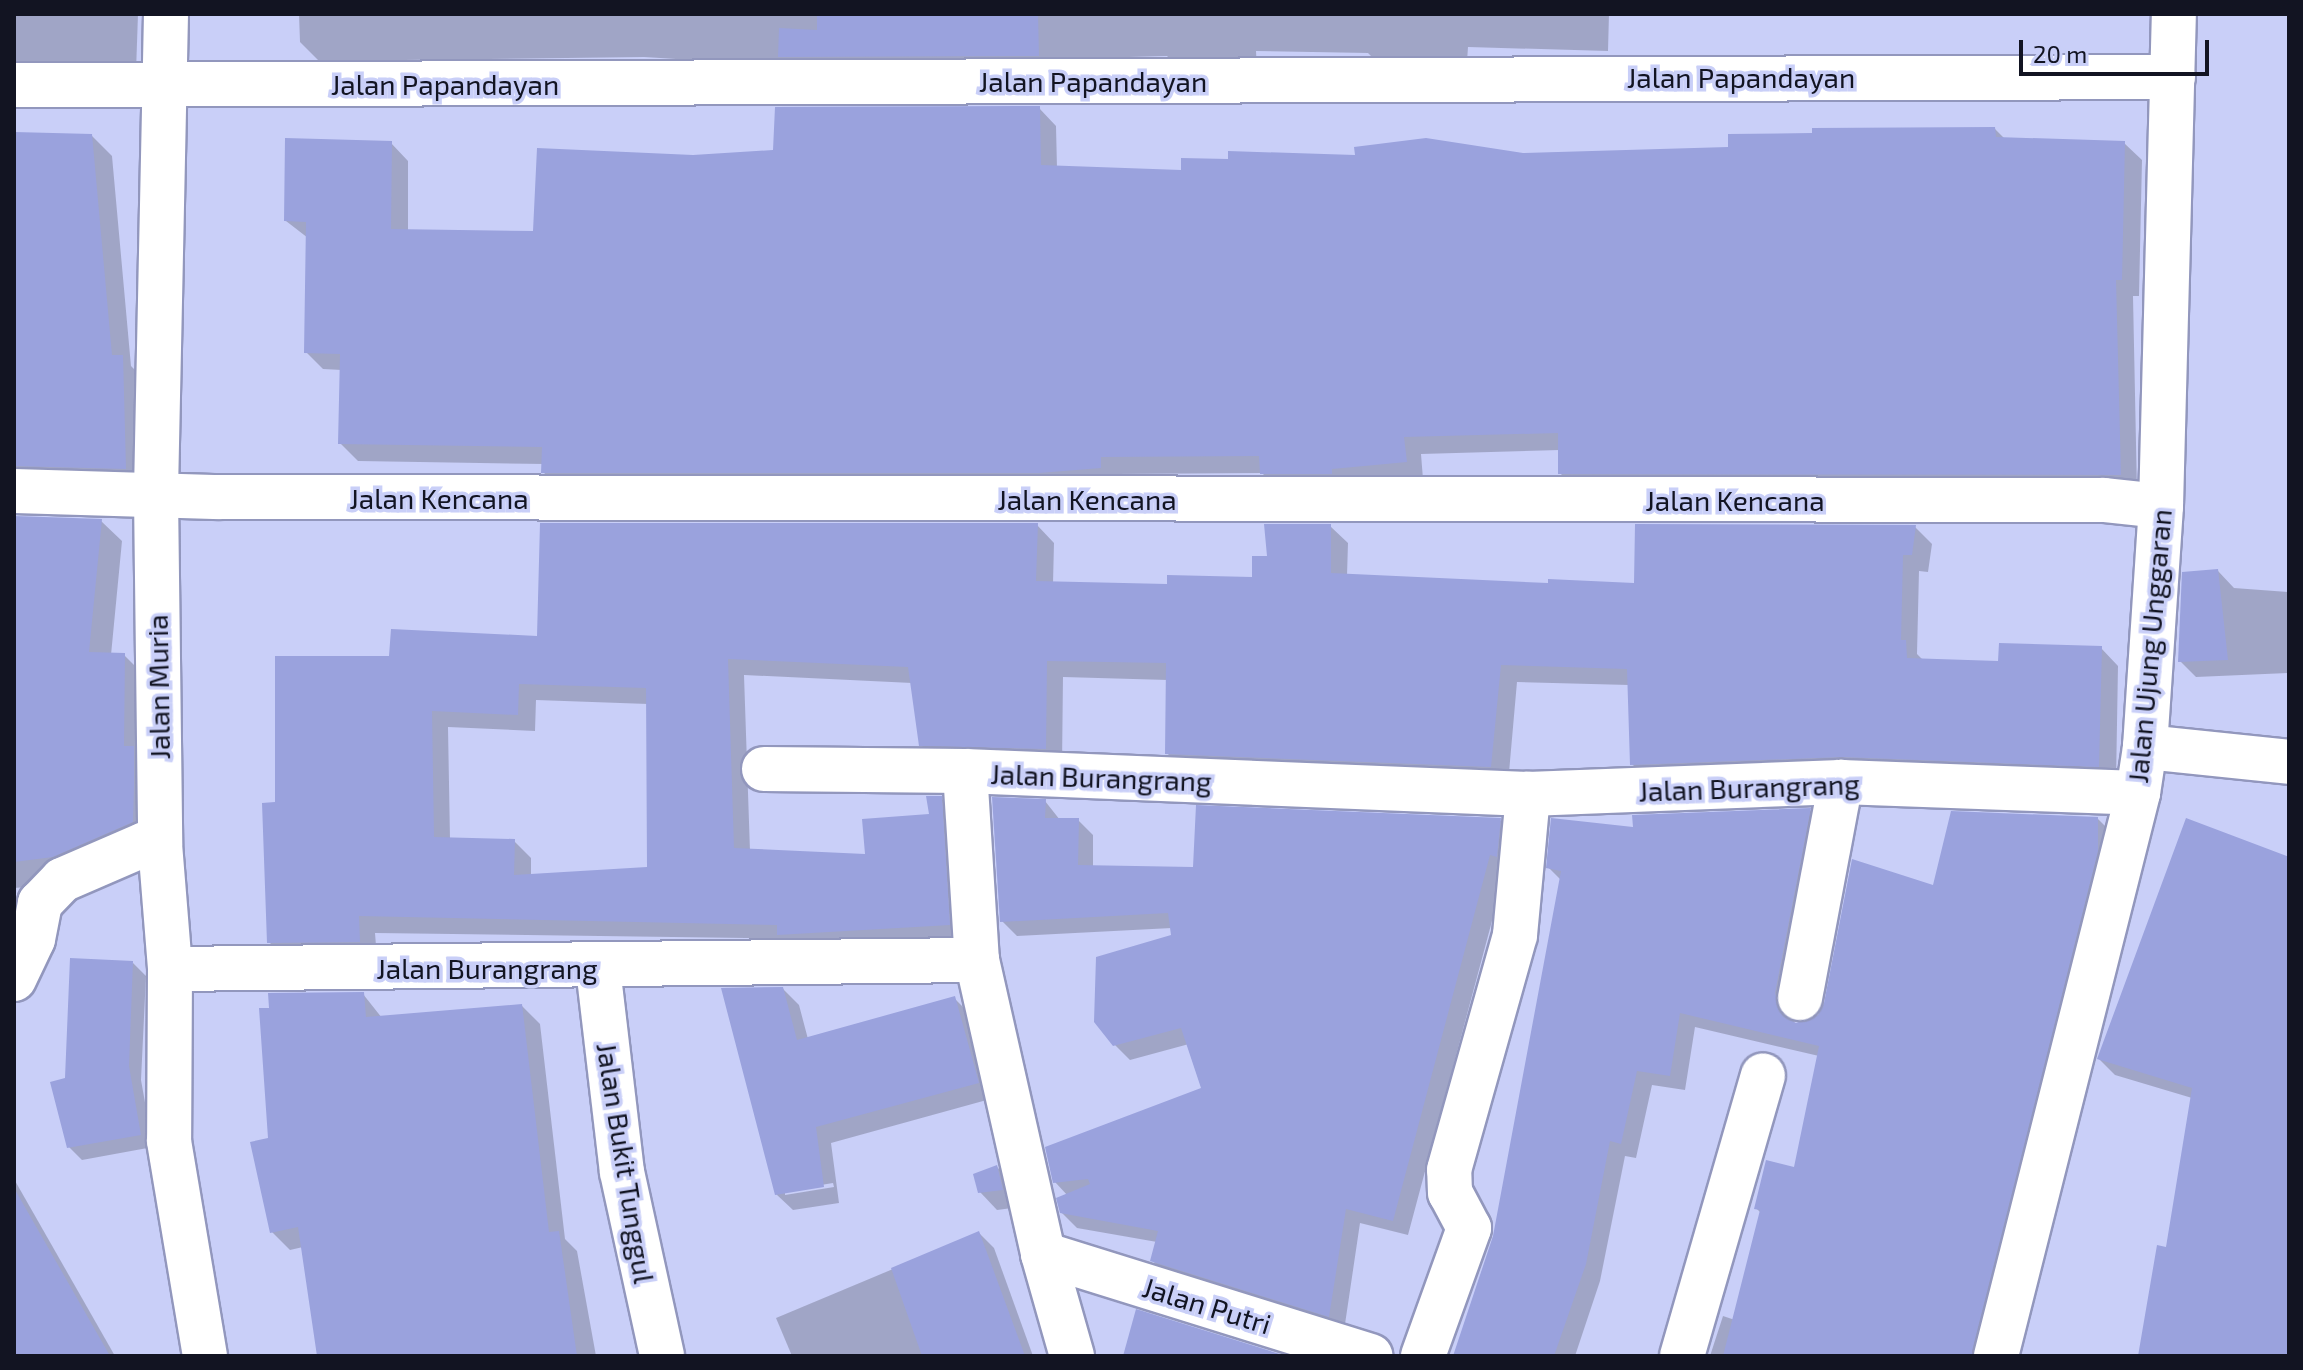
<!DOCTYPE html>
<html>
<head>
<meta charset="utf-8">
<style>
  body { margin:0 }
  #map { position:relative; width:2303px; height:1370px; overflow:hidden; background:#c9cff8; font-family:"Exo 2",sans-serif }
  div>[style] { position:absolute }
  .shadow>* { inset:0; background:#0003 }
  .building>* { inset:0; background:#9aa2dd }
  .roads { filter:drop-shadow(2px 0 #9297bd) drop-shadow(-2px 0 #9297bd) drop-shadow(0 2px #9297bd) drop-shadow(0 -2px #9297bd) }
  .minor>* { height:44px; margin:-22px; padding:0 22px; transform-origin:22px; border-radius:22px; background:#fff }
  .tertiary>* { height:44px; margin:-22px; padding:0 22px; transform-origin:22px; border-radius:22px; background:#fff }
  span { translate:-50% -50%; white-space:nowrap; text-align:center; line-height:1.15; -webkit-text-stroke:7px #c9cff8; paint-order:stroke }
  .street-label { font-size:28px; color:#121422 }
  .frame { position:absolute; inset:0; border:16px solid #121422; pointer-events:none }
  .scale { position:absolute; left:2019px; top:40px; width:190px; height:36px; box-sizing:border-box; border:4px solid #121422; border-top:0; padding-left:10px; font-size:24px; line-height:28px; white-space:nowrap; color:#121422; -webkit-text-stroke:6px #c9cff8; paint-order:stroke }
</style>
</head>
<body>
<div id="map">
  <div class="shadow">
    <i style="clip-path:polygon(14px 14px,138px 14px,136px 72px,14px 77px)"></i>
    <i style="clip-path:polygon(299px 14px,1609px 14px,1608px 51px,1468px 47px,1467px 62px,1385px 70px,1368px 53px,1256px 51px,1257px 70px,1183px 72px,1167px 56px,789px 66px,644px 57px,319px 61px,300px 42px)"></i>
    <i style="clip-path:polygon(1039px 108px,1056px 126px,1057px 168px,1183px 172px,1357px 157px,1730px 149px,1995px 129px,2006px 140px,2124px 143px,2142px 160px,2139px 296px,2133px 296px,2137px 492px,1577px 491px,1560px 473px,1560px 450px,1421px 454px,1423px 479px,1279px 490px,1262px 473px,1117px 474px,1118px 485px,561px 489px,543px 472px,544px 464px,358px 461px,340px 443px,342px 370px,323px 369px,306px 352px,308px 238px,286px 221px,391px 143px,408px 161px,408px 231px,535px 233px,693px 157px,775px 152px)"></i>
    <i style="clip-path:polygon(14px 134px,92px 136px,112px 156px,131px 366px,143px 378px,145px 489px,14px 497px)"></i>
    <i style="clip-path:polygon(14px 518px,101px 521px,122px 541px,111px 655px,124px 655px,145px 676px,153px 842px,41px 886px,14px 888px)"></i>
    <i style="clip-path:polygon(evenodd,1037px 525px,1054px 543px,1053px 584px,1169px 586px,1254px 579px,1269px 558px,1330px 526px,1348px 543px,1347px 576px,1550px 586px,1636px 585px,1915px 527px,1932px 544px,1928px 572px,1919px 571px,1917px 654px,1924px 661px,2000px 663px,2101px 648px,2118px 666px,2116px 783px,1650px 782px,1632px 764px,1629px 685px,1517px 682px,1508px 784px,1184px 771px,1167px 753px,1168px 680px,1063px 677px,1062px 766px,938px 762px,921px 745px,912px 683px,744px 675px,750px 851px,867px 856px,931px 816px,941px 798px,958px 815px,966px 941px,375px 933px,377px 958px,286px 959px,269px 942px,277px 804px,391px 658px,539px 638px,1037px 525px,536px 700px,648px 704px,649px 869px,531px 876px,531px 858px,514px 841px,450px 839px,448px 727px,535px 731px,536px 700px)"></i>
    <i style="clip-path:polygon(2218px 571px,2234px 588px,2289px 592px,2289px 673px,2196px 677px,2180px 661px)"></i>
    <i style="clip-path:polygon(1045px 801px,1060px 820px,1078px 820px,1093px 835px,1093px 868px,1195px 869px,1500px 820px,1515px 835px,1408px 1235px,1360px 1223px,1344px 1331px,1167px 1276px,1152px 1260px,1157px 1242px,1077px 1228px,1061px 1212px,1068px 1196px,1055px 1182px,1203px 1089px,1189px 1044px,1130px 1060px,1115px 1045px,1174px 937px,1172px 928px,1017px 936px,1002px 921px)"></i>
    <i style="clip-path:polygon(1810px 810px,1825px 826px,1790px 1010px,1795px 1025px,1820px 1016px,1935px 888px,2097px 818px,2113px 834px,1994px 1337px,1886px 1317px,1865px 1356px,1710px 1356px,1723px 1316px,1735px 1320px,1762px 1214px,1756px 1208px,1796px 1169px,1819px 1056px,1695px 1027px,1685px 1090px,1652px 1085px,1636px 1158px,1625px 1156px,1600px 1281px,1575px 1356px,1457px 1356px,1495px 1236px,1561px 880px,1548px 867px,1635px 829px)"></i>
    <i style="clip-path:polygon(2289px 859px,2289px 1356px,2148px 1356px,2192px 1098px,2115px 1075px,2099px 1059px)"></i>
    <i style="clip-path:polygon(133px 963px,146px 976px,141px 1080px,153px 1147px,82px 1160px,69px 1147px,67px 1080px)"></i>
    <i style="clip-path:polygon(evenodd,783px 989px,799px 1005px,808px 1039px,954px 998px,970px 1014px,994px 1098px,831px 1143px,839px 1203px,793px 1210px,776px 1194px,783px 989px,833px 1183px,834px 1187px,785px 1195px,785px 1191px,833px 1183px)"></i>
    <i style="clip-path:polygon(363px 994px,382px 1018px,522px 1006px,540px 1024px,565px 1239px,577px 1251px,596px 1356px,319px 1356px,303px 1247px,290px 1250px,272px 1232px,270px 1140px)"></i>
    <i style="clip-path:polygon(997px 1167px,1014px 1184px,1019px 1207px,997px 1210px,980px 1192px)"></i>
    <i style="clip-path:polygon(14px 1179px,115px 1356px,14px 1356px)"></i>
    <i style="clip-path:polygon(979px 1233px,994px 1248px,1033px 1356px,792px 1356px,776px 1318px)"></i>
  </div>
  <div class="building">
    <i style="clip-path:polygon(817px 14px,1038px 14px,1039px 56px,778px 57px,779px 28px,817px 30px)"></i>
    <i style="clip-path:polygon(1040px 106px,1041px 165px,1181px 170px,1181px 158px,1228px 159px,1228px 151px,1355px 155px,1354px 147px,1426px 138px,1523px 153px,1728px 147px,1728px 134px,1812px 133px,1812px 128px,1995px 127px,1996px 137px,2125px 141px,2122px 280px,2116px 280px,2121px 475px,1558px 474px,1558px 433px,1404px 437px,1407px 462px,1332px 469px,1332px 474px,1260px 474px,1259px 456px,1101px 457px,1101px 468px,1039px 473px,541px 473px,542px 447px,338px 444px,340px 354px,304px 353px,306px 222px,284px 221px,285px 138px,392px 141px,391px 229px,533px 231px,537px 148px,693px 155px,773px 150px,775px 107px)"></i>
    <i style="clip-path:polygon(14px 132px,92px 134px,112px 355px,123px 355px,126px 469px,14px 466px)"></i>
    <i style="clip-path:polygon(14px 516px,102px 519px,89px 652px,125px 653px,124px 746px,134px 746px,134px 785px,133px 822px,53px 857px,14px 862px)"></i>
    <i style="clip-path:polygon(evenodd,540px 523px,1038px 523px,1036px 581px,1167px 584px,1167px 575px,1252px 577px,1252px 556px,1267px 556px,1264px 524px,1331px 524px,1331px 573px,1548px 583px,1548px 579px,1634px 583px,1635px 524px,1916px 525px,1912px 555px,1903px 555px,1901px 640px,1906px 640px,1907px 658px,1998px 661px,1999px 643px,2102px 646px,2099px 767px,1842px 757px,1630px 765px,1627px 669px,1501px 665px,1491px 767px,1165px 754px,1166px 663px,1047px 661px,1046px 749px,919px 746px,908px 667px,728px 659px,734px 848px,865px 854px,862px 819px,929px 814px,926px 796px,942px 796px,950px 925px,777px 935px,777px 925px,359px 916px,360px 942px,267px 943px,262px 803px,275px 802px,275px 656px,389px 656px,391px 629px,537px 636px,540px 523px,519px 684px,646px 688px,647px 867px,514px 875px,515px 839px,434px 837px,432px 711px,518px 715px,519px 684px)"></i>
    <i style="clip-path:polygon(2218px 569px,2228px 660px,2178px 662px,2182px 572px)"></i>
    <i style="clip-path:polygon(992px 797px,1046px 799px,1045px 818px,1079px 818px,1078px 865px,1193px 867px,1196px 805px,1501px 818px,1497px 857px,1490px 855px,1393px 1221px,1346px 1209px,1329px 1317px,1150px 1261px,1158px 1231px,1060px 1213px,1056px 1198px,1090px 1184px,1088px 1179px,1053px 1183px,1045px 1147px,1201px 1088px,1181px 1028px,1113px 1046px,1094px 1022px,1096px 957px,1171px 935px,1168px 913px,1000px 922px)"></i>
    <i style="clip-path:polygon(1811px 808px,1775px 993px,1783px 1016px,1796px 1023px,1818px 1015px,1824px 1003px,1852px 859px,1933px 885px,1951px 811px,2098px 817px,2098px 851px,1972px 1356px,1723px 1356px,1760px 1210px,1754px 1209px,1766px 1160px,1794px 1167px,1819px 1046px,1680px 1013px,1670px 1076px,1637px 1071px,1621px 1144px,1610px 1141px,1586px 1264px,1554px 1356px,1453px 1356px,1493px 1236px,1561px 871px,1546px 868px,1551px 818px,1633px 827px,1632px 815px)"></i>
    <i style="clip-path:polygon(2186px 818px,2289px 857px,2289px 1356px,2138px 1356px,2157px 1245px,2166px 1247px,2192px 1088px,2097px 1059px)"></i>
    <i style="clip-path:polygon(70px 958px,133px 961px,129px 1066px,141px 1135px,67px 1148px,50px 1082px,65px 1078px)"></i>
    <i style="clip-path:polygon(783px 987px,797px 1040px,955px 996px,979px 1083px,816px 1127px,824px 1187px,775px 1195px,721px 988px)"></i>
    <i style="clip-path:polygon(364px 992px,366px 1017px,522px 1004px,549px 1232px,559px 1231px,577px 1356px,317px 1356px,298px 1227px,270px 1233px,250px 1142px,268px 1138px,259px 1008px,269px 1008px,268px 993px)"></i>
    <i style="clip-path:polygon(997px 1165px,1003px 1190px,978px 1193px,973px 1174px)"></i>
    <i style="clip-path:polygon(14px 1188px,110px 1356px,14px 1356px)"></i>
    <i style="clip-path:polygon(979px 1231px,1025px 1356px,922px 1356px,891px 1268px)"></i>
    <i style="clip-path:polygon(1136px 1309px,1286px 1356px,1123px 1356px)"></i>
  </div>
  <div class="roads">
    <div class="minor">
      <i style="left:14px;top:85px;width:2159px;rotate:-0.21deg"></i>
      <i style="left:14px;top:491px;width:203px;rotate:1.7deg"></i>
      <i style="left:217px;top:497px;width:1887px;rotate:0.09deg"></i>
      <i style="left:2104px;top:500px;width:57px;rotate:6deg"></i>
      <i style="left:2145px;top:747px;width:145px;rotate:5.9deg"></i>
      <i style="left:764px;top:769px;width:201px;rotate:0.6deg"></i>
      <i style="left:965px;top:771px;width:563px;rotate:2.34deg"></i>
      <i style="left:1528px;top:794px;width:313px;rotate:-2.2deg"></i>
      <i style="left:1841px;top:782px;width:297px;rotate:2.1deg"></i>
      <i style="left:965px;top:771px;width:189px;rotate:86.4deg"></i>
      <i style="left:977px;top:960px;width:301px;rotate:77.3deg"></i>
      <i style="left:1043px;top:1254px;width:106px;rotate:74.1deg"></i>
      <i style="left:598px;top:968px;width:205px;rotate:83.3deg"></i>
      <i style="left:622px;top:1172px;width:188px;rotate:77.7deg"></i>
      <i style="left:170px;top:969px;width:807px;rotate:-0.64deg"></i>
      <i style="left:14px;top:979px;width:44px;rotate:-64.6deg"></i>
      <i style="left:33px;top:939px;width:37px;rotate:-79deg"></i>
      <i style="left:40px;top:903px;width:32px;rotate:-46deg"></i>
      <i style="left:62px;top:880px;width:90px;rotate:-23.4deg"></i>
      <i style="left:145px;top:844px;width:15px"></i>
      <i style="left:1800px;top:998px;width:220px;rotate:-79.3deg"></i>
      <i style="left:1043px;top:1254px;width:343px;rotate:17.3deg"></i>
      <i style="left:1423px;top:1356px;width:136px;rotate:-70.2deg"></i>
      <i style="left:1469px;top:1228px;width:40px;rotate:-118deg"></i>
      <i style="left:1450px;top:1193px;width:23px;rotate:-92deg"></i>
      <i style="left:1449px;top:1170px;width:244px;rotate:-74.3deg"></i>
      <i style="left:1515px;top:935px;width:142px;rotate:-84.7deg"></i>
      <i style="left:1682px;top:1356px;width:292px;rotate:-73.9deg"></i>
      <i style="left:1996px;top:1356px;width:581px;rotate:-75.84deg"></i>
      <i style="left:2138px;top:793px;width:47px;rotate:-81.3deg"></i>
      <i style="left:2145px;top:747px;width:242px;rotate:-86.2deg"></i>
      <i style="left:2161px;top:506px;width:492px;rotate:-88.5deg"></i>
    </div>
    <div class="tertiary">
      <i style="left:166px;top:14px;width:481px;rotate:91.2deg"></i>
      <i style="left:156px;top:495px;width:349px;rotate:89.3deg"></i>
      <i style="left:160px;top:844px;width:125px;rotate:85.4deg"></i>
      <i style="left:170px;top:969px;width:172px;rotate:90.3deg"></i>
      <i style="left:169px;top:1141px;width:218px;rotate:80.5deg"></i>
    </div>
  </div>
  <div class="street-label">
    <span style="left:1741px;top:77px">Jalan Papandayan</span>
    <span style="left:1093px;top:81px">Jalan Papandayan</span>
    <span style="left:445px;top:84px">Jalan Papandayan</span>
    <span style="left:439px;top:498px">Jalan Kencana</span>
    <span style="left:1087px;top:499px">Jalan Kencana</span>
    <span style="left:1735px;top:500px">Jalan Kencana</span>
    <span style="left:2149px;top:646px;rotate:-85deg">Jalan Ujung Unggaran</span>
    <span style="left:158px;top:687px;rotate:-91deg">Jalan Muria</span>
    <span style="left:1101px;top:777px;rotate:2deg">Jalan Burangrang</span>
    <span style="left:1749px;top:787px;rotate:-2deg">Jalan Burangrang</span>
    <span style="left:487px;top:968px">Jalan Burangrang</span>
    <span style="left:626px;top:1163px;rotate:81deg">Jalan Bukit Tunggul</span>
    <span style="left:1207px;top:1305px;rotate:17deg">Jalan Putri</span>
  </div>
  <div class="frame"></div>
  <div class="scale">20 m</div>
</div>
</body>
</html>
